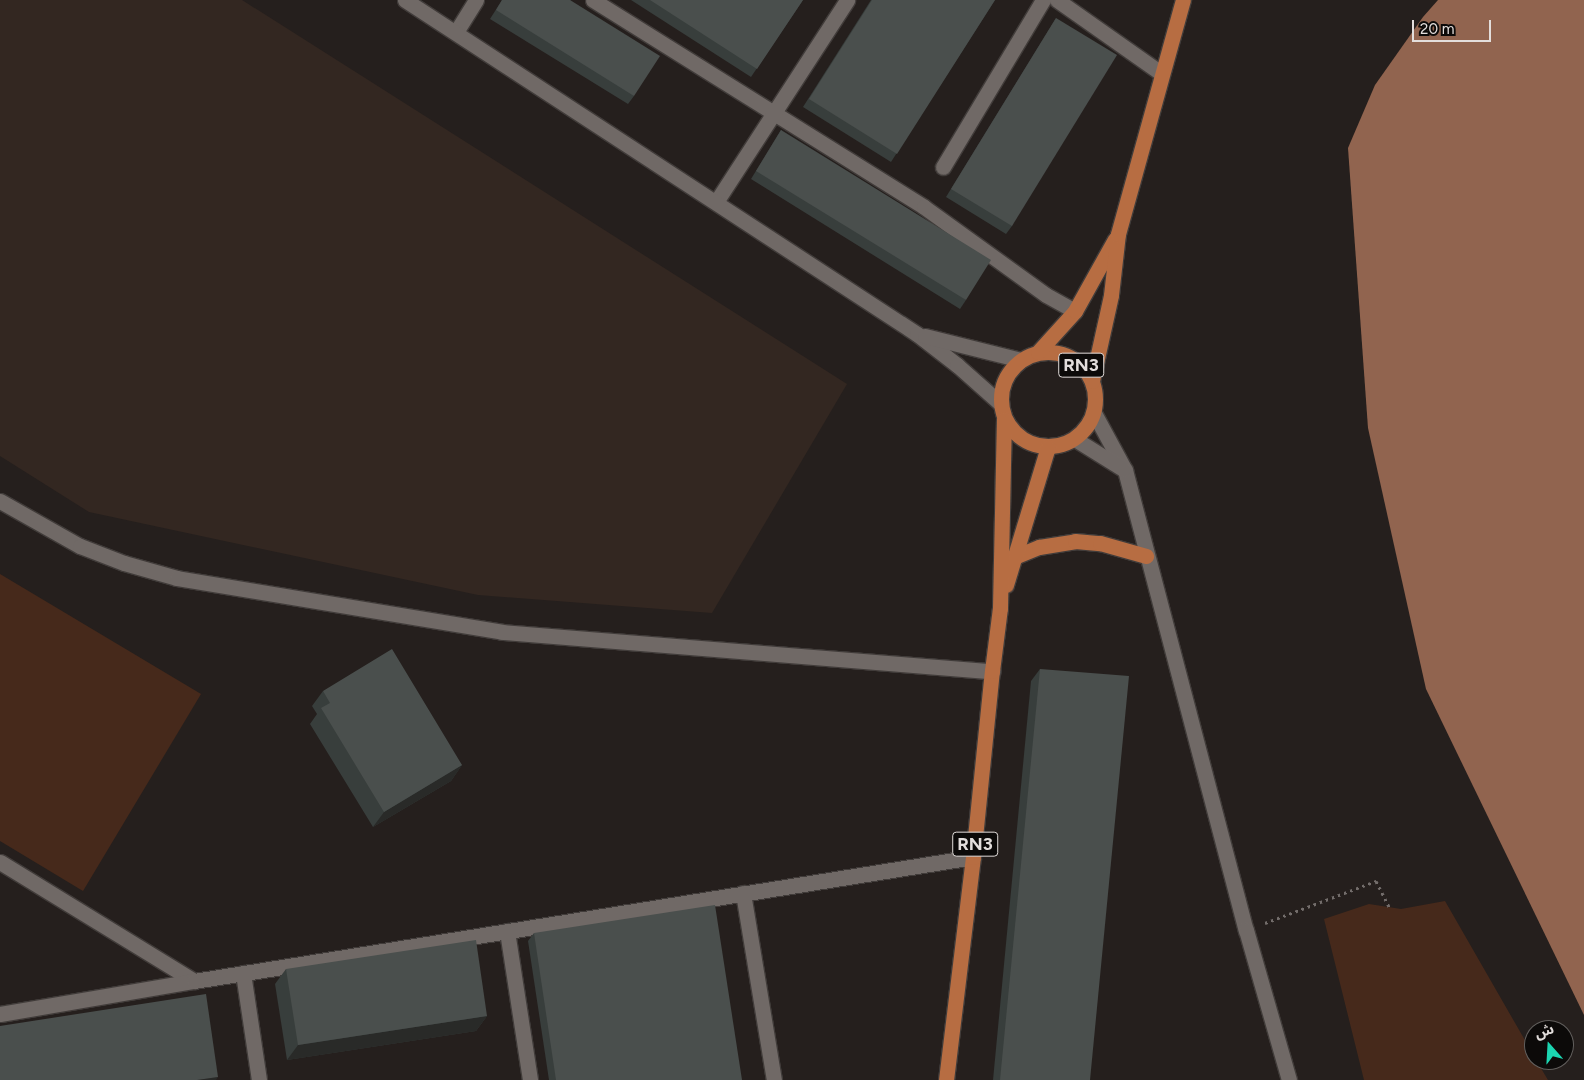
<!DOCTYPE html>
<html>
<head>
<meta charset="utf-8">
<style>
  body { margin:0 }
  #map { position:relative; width:1584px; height:1080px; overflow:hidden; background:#251f1d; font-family:Figtree,"Noto Sans Arabic",sans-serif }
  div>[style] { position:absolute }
  .built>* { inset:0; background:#332721 }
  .green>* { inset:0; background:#46291b }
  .water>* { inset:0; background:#91644f }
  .path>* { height:3px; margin-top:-1.5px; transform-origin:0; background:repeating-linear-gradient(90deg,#736d6b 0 2.5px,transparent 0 6.5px) }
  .roads { filter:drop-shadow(1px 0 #413c3a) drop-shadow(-1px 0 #413c3a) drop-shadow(0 1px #413c3a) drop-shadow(0 -1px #413c3a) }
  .street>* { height:15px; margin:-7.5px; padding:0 7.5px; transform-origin:7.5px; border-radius:7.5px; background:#706966 }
  .secondary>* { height:15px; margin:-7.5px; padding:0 7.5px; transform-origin:7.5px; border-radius:7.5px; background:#706966 }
  .primary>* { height:15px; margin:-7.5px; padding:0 7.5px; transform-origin:7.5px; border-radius:7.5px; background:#b76d42 }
  .primary>.ring { margin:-7.5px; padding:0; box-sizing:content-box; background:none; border:15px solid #b76d42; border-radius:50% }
  .wall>* { inset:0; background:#383e3c }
  .shaded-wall>* { inset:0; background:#292a28 }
  .building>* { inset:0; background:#4a4f4d }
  span { translate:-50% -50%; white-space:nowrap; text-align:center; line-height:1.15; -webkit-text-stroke:4px #0c0a09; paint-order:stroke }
  .shield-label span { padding:1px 4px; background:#0c0a09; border:1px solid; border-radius:4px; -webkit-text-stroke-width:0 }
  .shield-label { font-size:18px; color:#e3dedc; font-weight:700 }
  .north { position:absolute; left:1524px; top:1020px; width:50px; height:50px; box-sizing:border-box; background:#0c0a09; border:1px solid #625f5d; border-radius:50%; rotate:341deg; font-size:14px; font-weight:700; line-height:20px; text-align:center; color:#e3dedc }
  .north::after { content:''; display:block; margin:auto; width:18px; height:22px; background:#1bd5b1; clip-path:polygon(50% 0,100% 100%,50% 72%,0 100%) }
  .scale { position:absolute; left:1412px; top:20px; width:79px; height:22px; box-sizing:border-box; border:2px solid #e3dedc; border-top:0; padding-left:6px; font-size:15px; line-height:18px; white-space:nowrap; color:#e3dedc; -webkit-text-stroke:4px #0c0a09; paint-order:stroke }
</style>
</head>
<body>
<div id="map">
  <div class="built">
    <i style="clip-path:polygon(0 0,242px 0,847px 384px,712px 613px,478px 595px,89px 512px,0 456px)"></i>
  </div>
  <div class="green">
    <i style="clip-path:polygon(0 574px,201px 694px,83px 891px,0 841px)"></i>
    <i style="clip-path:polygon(1445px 901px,1534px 1056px,1534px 1060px,1536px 1060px,1548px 1080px,1364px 1080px,1324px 919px,1369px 904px,1401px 909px)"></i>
  </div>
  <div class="water">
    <i style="clip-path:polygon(1438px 0,1584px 0,1584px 1015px,1426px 689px,1368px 428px,1348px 148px,1375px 85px,1423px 17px)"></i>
  </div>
  <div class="path">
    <i style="left:1265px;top:923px;width:119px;rotate:-20.7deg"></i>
    <i style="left:1376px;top:881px;width:29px;rotate:63deg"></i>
  </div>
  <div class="roads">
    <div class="street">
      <i style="left:593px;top:0;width:390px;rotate:32deg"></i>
      <i style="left:924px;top:207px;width:150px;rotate:35.8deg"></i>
      <i style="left:1046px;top:295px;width:33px;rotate:29deg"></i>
      <i style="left:1057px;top:0;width:127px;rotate:35.1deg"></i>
      <i style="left:456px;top:32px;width:38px;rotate:-58deg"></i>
      <i style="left:943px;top:167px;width:195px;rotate:-59.1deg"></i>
      <i style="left:716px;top:202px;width:241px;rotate:-57deg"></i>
      <i style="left:1094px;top:413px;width:65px;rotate:61.5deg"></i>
      <i style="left:1125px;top:470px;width:476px;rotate:75.3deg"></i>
      <i style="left:1246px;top:930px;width:156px;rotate:74deg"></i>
      <i style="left:1075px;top:439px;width:57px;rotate:32deg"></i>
      <i style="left:0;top:501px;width:92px;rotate:29.4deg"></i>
      <i style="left:80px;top:546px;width:47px;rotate:21.1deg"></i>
      <i style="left:124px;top:563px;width:55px;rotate:15.8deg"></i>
      <i style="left:177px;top:578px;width:329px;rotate:9.4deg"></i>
      <i style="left:502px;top:632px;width:492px;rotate:4.6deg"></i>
      <i style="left:0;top:862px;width:228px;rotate:31.5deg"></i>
      <i style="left:743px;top:893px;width:190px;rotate:80.6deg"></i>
      <i style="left:507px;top:931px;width:151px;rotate:81.2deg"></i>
      <i style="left:243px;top:973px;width:108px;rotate:81.5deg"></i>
    </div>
    <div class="secondary">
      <i style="left:405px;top:0;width:611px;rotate:33.12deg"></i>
      <i style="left:917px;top:334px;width:51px;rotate:37.8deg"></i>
      <i style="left:957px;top:365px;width:57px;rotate:41.5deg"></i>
      <i style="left:925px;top:336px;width:99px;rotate:14deg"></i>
      <i style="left:0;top:1014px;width:197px;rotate:-9.7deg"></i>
      <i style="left:194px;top:981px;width:789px;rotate:-9.04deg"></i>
    </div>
    <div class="primary">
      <i class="ring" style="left:1001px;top:352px;width:79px;height:79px"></i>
      <i style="left:1038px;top:352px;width:55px;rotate:-47.9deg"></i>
      <i style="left:1075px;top:311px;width:82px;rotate:-60.9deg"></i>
      <i style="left:1092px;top:381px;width:88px;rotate:-77.5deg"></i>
      <i style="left:1111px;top:295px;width:61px;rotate:-83.5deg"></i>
      <i style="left:1118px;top:234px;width:243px;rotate:-74.5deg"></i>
      <i style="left:1014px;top:557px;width:27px;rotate:-22deg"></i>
      <i style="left:1039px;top:547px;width:36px;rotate:-9deg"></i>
      <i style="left:1075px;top:541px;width:25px;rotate:5deg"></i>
      <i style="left:1100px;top:543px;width:48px;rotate:15.8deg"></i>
      <i style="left:1006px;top:585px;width:144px;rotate:-73.1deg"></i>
      <i style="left:946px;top:1080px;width:225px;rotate:-83.1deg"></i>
      <i style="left:973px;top:857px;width:187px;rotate:-84.2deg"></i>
      <i style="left:992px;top:671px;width:64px;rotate:-82.8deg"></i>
      <i style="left:1000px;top:608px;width:189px;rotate:-88.8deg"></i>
    </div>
  </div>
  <div class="wall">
    <i style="clip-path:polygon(502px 0,570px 0,634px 96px,628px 104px,490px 19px)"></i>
    <i style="clip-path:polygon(631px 0,803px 0,751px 77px)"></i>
    <i style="clip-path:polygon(871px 0,995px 0,891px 162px,803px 107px)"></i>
    <i style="clip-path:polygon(1056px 18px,1012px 226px,1006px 234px,946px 197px)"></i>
    <i style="clip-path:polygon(781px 130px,966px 300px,960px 309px,751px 179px)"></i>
    <i style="clip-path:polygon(1040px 669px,1090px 1080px,993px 1080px,1031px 681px)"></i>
    <i style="clip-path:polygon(323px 691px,462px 765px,451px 781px,373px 827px,310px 724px,317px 714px,312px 706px)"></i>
    <i style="clip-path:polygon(534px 933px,742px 1080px,549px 1080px,528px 941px)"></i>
    <i style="clip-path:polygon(286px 969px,487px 1016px,476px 1031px,287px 1060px,275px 984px)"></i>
  </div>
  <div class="shaded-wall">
    <i style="clip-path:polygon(462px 765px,451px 781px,373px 827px,384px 812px)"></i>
    <i style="clip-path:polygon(487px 1016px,476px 1031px,287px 1060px,298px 1045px)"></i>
    <i style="clip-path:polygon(218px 1077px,216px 1080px,197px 1080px)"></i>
  </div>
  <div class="building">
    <i style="clip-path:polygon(502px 0,570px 0,660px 56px,634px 96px,496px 10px)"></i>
    <i style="clip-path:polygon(650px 0,803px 0,757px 69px)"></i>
    <i style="clip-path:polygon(872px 0,995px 0,897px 154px,809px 99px)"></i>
    <i style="clip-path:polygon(1056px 18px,1117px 55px,1012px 226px,951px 189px)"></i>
    <i style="clip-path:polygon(781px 130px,991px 260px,966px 300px,756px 171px)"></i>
    <i style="clip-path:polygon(392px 649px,462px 765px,384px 812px,321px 708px,330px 703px,323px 691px)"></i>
    <i style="clip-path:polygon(1040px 669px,1129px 676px,1090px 1080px,1000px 1080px)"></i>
    <i style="clip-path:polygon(715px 905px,742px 1080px,556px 1080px,534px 933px)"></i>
    <i style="clip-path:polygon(476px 940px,487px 1016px,298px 1045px,286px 969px)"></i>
    <i style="clip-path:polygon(206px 994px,218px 1077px,197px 1080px,0 1080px,0 1026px)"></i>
  </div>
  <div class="shield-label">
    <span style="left:1081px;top:365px">RN3</span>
    <span style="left:975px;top:844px">RN3</span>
  </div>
  <div class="north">ش</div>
  <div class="scale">20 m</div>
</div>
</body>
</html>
